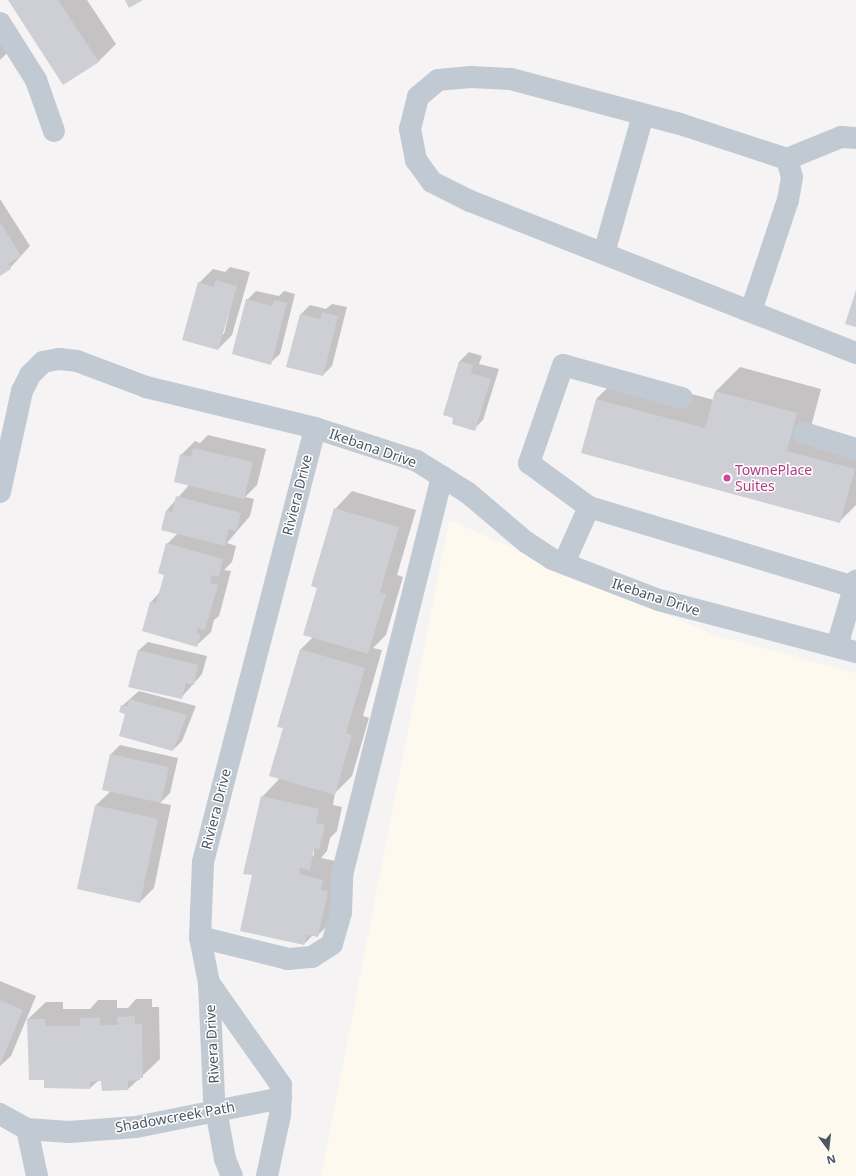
<!DOCTYPE html>
<html>
<head>
<meta charset="utf-8">
<style>
  body { margin:0 }
  #map { position:relative; width:856px; height:1176px; overflow:hidden; background:#f5f3f3; font-family:"Noto Sans",sans-serif }
  div>[style] { position:absolute }
  .commercial>* { inset:0; background:#fdf9ef }
  .shadow>* { inset:0; background:#0003 }
  .building>* { inset:0; background:#cdcfd5 }
  .minor>* { height:22px; margin:-11px; padding:0 11px; transform-origin:11px; border-radius:11px; background:#c1cad2 }
  .dots>* { width:11px; height:11px; translate:-50% -50%; box-sizing:border-box; border:2px solid #fff; border-radius:50% }
  span { translate:-50% -50%; white-space:nowrap; text-align:center; line-height:1.15; -webkit-text-stroke:3px #fff; paint-order:stroke }
  .street-label { font-size:14px; color:#4a5661 }
  .hotel-label { font-size:14px; color:#b23c85 }
  .left { translate:0 -50%; text-align:left }
  .north { position:absolute; left:808px; top:1128px; width:40px; height:40px; -webkit-text-stroke:3px #fff; paint-order:stroke; rotate:165deg; font-size:11px; font-weight:700; line-height:16px; text-align:center; color:#4a5661 }
  .north::after { content:''; display:block; margin:auto; width:14px; height:18px; background:#4a5661; clip-path:polygon(50% 0,100% 100%,50% 72%,0 100%) }
</style>
</head>
<body>
<div id="map">
  <div class="commercial">
    <i style="clip-path:polygon(449px 520px,714px 635px,856px 673px,856px 1176px,321px 1176px)"></i>
  </div>
  <div class="shadow">
    <i style="clip-path:polygon(9px 0,87px 0,116px 44px,98px 62px)"></i>
    <i style="clip-path:polygon(0 40px,8px 52px,0 60px)"></i>
    <i style="clip-path:polygon(0 199px,30px 246px,10px 268px,0 274px)"></i>
    <i style="clip-path:polygon(evenodd,230px 267px,250px 272px,232px 335px,218px 349px,199px 283px,213px 269px,225px 272px,230px 267px,237px 281px,224px 334px,222px 334px,237px 281px)"></i>
    <i style="clip-path:polygon(256px 291px,279px 296px,284px 291px,295px 294px,280px 354px,270px 363px,247px 300px)"></i>
    <i style="clip-path:polygon(332px 304px,347px 307px,332px 366px,323px 375px,301px 314px,310px 305px,326px 309px)"></i>
    <i style="clip-path:polygon(469px 352px,482px 356px,479px 364px,499px 369px,483px 420px,474px 429px,455px 417px,444px 414px,460px 361px)"></i>
    <i style="clip-path:polygon(740px 367px,821px 389px,811px 427px,856px 439px,856px 505px,840px 521px,596px 399px,621px 375px,714px 400px,716px 391px)"></i>
    <i style="clip-path:polygon(208px 435px,266px 449px,257px 485px,245px 497px,254px 499px,250px 516px,227px 543px,236px 546px,232px 562px,224px 570px,231px 571px,219px 616px,214px 620px,211px 632px,197px 645px,143px 630px,151px 602px,160px 592px,166px 574px,167px 544px,178px 533px,167px 510px,189px 485px,181px 455px,195px 441px,200px 443px)"></i>
    <i style="clip-path:polygon(evenodd,352px 491px,416px 510px,397px 575px,403px 577px,386px 635px,373px 648px,382px 650px,363px 716px,369px 718px,352px 776px,335px 793px,333px 805px,342px 807px,337px 831px,330px 838px,327px 851px,321px 858px,340px 862px,335px 918px,317px 936px,313px 935px,304px 944px,262px 797px,280px 778px,285px 727px,301px 649px,313px 637px,319px 587px,335px 509px,352px 491px,314px 843px,314px 855px,311px 858px,314px 843px)"></i>
    <i style="clip-path:polygon(148px 642px,207px 656px,202px 674px,181px 698px,138px 651px)"></i>
    <i style="clip-path:polygon(139px 691px,196px 706px,182px 741px,173px 750px,127px 713px,122px 706px)"></i>
    <i style="clip-path:polygon(120px 745px,178px 758px,170px 793px,160px 803px,171px 805px,154px 888px,140px 902px,96px 805px,111px 791px,111px 754px)"></i>
    <i style="clip-path:polygon(0 981px,36px 996px,11px 1056px,0 1066px)"></i>
    <i style="clip-path:polygon(136px 999px,152px 999px,152px 1007px,159px 1007px,160px 1059px,139px 1079px,128px 1089px,102px 1080px,98px 1081px,90px 1088px,45px 1079px,28px 1019px,46px 1002px,63px 1002px,63px 1009px,90px 1009px,98px 1000px,117px 1000px,117px 1008px,128px 1008px)"></i>
  </div>
  <div class="building">
    <i style="clip-path:polygon(8px 0,58px 0,99px 62px,63px 85px)"></i>
    <i style="clip-path:polygon(125px 0,143px 0,129px 8px)"></i>
    <i style="clip-path:polygon(0 222px,21px 256px,8px 264px,11px 269px,0 276px)"></i>
    <i style="clip-path:polygon(216px 280px,237px 286px,218px 350px,182px 340px,198px 282px,214px 287px)"></i>
    <i style="clip-path:polygon(856px 290px,856px 327px,845px 324px)"></i>
    <i style="clip-path:polygon(246px 299px,272px 306px,274px 300px,287px 303px,271px 365px,232px 354px)"></i>
    <i style="clip-path:polygon(322px 312px,338px 316px,323px 376px,286px 367px,300px 314px,320px 319px)"></i>
    <i style="clip-path:polygon(459px 361px,473px 365px,471px 373px,491px 379px,475px 431px,452px 424px,453px 418px,443px 415px)"></i>
    <i style="clip-path:polygon(715px 391px,797px 413px,787px 451px,855px 469px,840px 523px,581px 453px,596px 399px,705px 428px)"></i>
    <i style="clip-path:polygon(193px 448px,253px 462px,244px 499px,174px 482px,180px 454px,191px 457px)"></i>
    <i style="clip-path:polygon(176px 496px,241px 513px,236px 531px,229px 529px,225px 546px,161px 530px,166px 510px,172px 512px)"></i>
    <i style="clip-path:polygon(334px 508px,399px 527px,380px 592px,386px 594px,368px 654px,303px 635px,317px 588px,311px 586px)"></i>
    <i style="clip-path:polygon(166px 543px,223px 559px,219px 577px,212px 575px,210px 583px,218px 585px,205px 630px,198px 628px,196px 633px,201px 634px,197px 647px,142px 631px,150px 602px,156px 603px,164px 575px,158px 573px)"></i>
    <i style="clip-path:polygon(300px 649px,365px 668px,346px 733px,352px 735px,335px 795px,269px 776px,283px 728px,277px 727px)"></i>
    <i style="clip-path:polygon(138px 650px,198px 665px,194px 685px,186px 683px,182px 699px,128px 687px)"></i>
    <i style="clip-path:polygon(129px 699px,187px 715px,173px 751px,119px 736px,125px 714px,119px 712px,121px 705px,127px 707px)"></i>
    <i style="clip-path:polygon(110px 754px,169px 767px,161px 803px,102px 790px)"></i>
    <i style="clip-path:polygon(261px 796px,319px 809px,316px 823px,325px 825px,319px 850px,314px 848px,310px 870px,300px 868px,299px 874px,323px 880px,321px 890px,328px 891px,318px 937px,307px 935px,304px 945px,240px 931px,252px 875px,243px 874px)"></i>
    <i style="clip-path:polygon(95px 805px,158px 819px,140px 903px,77px 889px)"></i>
    <i style="clip-path:polygon(0 1000px,23px 1010px,0 1065px)"></i>
    <i style="clip-path:polygon(135px 1016px,135px 1024px,142px 1024px,143px 1078px,140px 1078px,140px 1080px,128px 1081px,128px 1090px,102px 1091px,101px 1081px,90px 1082px,90px 1089px,44px 1088px,44px 1080px,29px 1080px,27px 1019px,45px 1019px,46px 1026px,80px 1026px,80px 1018px,100px 1017px,100px 1025px,118px 1025px,117px 1017px)"></i>
  </div>
  <div class="minor">
    <i style="left:0;top:23px;width:67px;rotate:57.7deg"></i>
    <i style="left:36px;top:80px;width:54px;rotate:70.6deg"></i>
    <i style="left:787px;top:159px;width:58px;rotate:-22.2deg"></i>
    <i style="left:841px;top:137px;width:15px;rotate:4deg"></i>
    <i style="left:604px;top:253px;width:143px;rotate:-74.2deg"></i>
    <i style="left:751px;top:311px;width:117px;rotate:-71.6deg"></i>
    <i style="left:788px;top:200px;width:23px;rotate:-80deg"></i>
    <i style="left:792px;top:177px;width:19px;rotate:-106deg"></i>
    <i style="left:787px;top:159px;width:113px;rotate:-161.9deg"></i>
    <i style="left:680px;top:124px;width:175px;rotate:-165.1deg"></i>
    <i style="left:511px;top:79px;width:40px;rotate:-177.1deg"></i>
    <i style="left:471px;top:77px;width:33px;rotate:175deg"></i>
    <i style="left:438px;top:80px;width:26px;rotate:140deg"></i>
    <i style="left:418px;top:97px;width:33px;rotate:104deg"></i>
    <i style="left:410px;top:129px;width:32px;rotate:79deg"></i>
    <i style="left:416px;top:160px;width:27px;rotate:54deg"></i>
    <i style="left:432px;top:182px;width:42px;rotate:26.6deg"></i>
    <i style="left:470px;top:201px;width:415px;rotate:21.5deg"></i>
    <i style="left:682px;top:398px;width:123px;rotate:-164.5deg"></i>
    <i style="left:563px;top:365px;width:104px;rotate:109.1deg"></i>
    <i style="left:529px;top:463px;width:74px;rotate:36.3deg"></i>
    <i style="left:589px;top:507px;width:277px;rotate:16.8deg"></i>
    <i style="left:804px;top:433px;width:54px;rotate:17.1deg"></i>
    <i style="left:0;top:492px;width:103px;rotate:-77.7deg"></i>
    <i style="left:22px;top:391px;width:18px;rotate:-63deg"></i>
    <i style="left:30px;top:375px;width:18px;rotate:-45deg"></i>
    <i style="left:43px;top:362px;width:16px;rotate:-11deg"></i>
    <i style="left:59px;top:359px;width:18px;rotate:6deg"></i>
    <i style="left:77px;top:361px;width:74px;rotate:20.6deg"></i>
    <i style="left:146px;top:387px;width:174px;rotate:13.6deg"></i>
    <i style="left:315px;top:428px;width:107px;rotate:17.9deg"></i>
    <i style="left:417px;top:461px;width:60px;rotate:32.1deg"></i>
    <i style="left:468px;top:493px;width:76px;rotate:40.2deg"></i>
    <i style="left:526px;top:542px;width:31px;rotate:33deg"></i>
    <i style="left:552px;top:559px;width:115px;rotate:21deg"></i>
    <i style="left:659px;top:600px;width:204px;rotate:14.8deg"></i>
    <i style="left:564px;top:563px;width:61px;rotate:-65.9deg"></i>
    <i style="left:837px;top:646px;width:68px;rotate:-73.7deg"></i>
    <i style="left:200px;top:937px;width:91px;rotate:14deg"></i>
    <i style="left:288px;top:959px;width:24px;rotate:-5deg"></i>
    <i style="left:312px;top:957px;width:24px;rotate:-33deg"></i>
    <i style="left:332px;top:944px;width:33px;rotate:-74deg"></i>
    <i style="left:341px;top:912px;width:37px;rotate:-88deg"></i>
    <i style="left:342px;top:875px;width:411px;rotate:-75.9deg"></i>
    <i style="left:209px;top:983px;width:116px;rotate:87.5deg"></i>
    <i style="left:214px;top:1099px;width:61px;rotate:79.6deg"></i>
    <i style="left:225px;top:1159px;width:18px;rotate:68deg"></i>
    <i style="left:0;top:1114px;width:31px;rotate:29deg"></i>
    <i style="left:27px;top:1129px;width:42px;rotate:4.1deg"></i>
    <i style="left:69px;top:1132px;width:67px;rotate:-4.3deg"></i>
    <i style="left:136px;top:1127px;width:148px;rotate:-11.3deg"></i>
    <i style="left:27px;top:1129px;width:48px;rotate:78deg"></i>
    <i style="left:267px;top:1176px;width:62px;rotate:-78deg"></i>
    <i style="left:280px;top:1115px;width:30px;rotate:-88deg"></i>
    <i style="left:281px;top:1085px;width:125px;rotate:-125.2deg"></i>
    <i style="left:209px;top:983px;width:47px;rotate:-101.1deg"></i>
    <i style="left:200px;top:937px;width:75px;rotate:-87.7deg"></i>
    <i style="left:203px;top:862px;width:448px;rotate:-75.5deg"></i>
  </div>
  <div class="dots">
    <i style="left:727px;top:478px;background:#d1479c"></i>
  </div>
  <div class="street-label">
    <span style="left:373px;top:448px;rotate:19deg">Ikebana Drive</span>
    <span style="left:297px;top:495px;rotate:-76deg">Riviera Drive</span>
    <span style="left:656px;top:597px;rotate:18deg">Ikebana Drive</span>
    <span style="left:216px;top:809px;rotate:-76deg">Riviera Drive</span>
    <span style="left:212px;top:1044px;rotate:-93deg">Rivera Drive</span>
    <span style="left:175px;top:1117px;rotate:-10deg">Shadowcreek Path</span>
  </div>
  <div class="hotel-label">
    <span class="left" style="left:735px;top:478px">TownePlace<br>Suites</span>
  </div>
  <div class="north">N</div>
</div>
</body>
</html>
